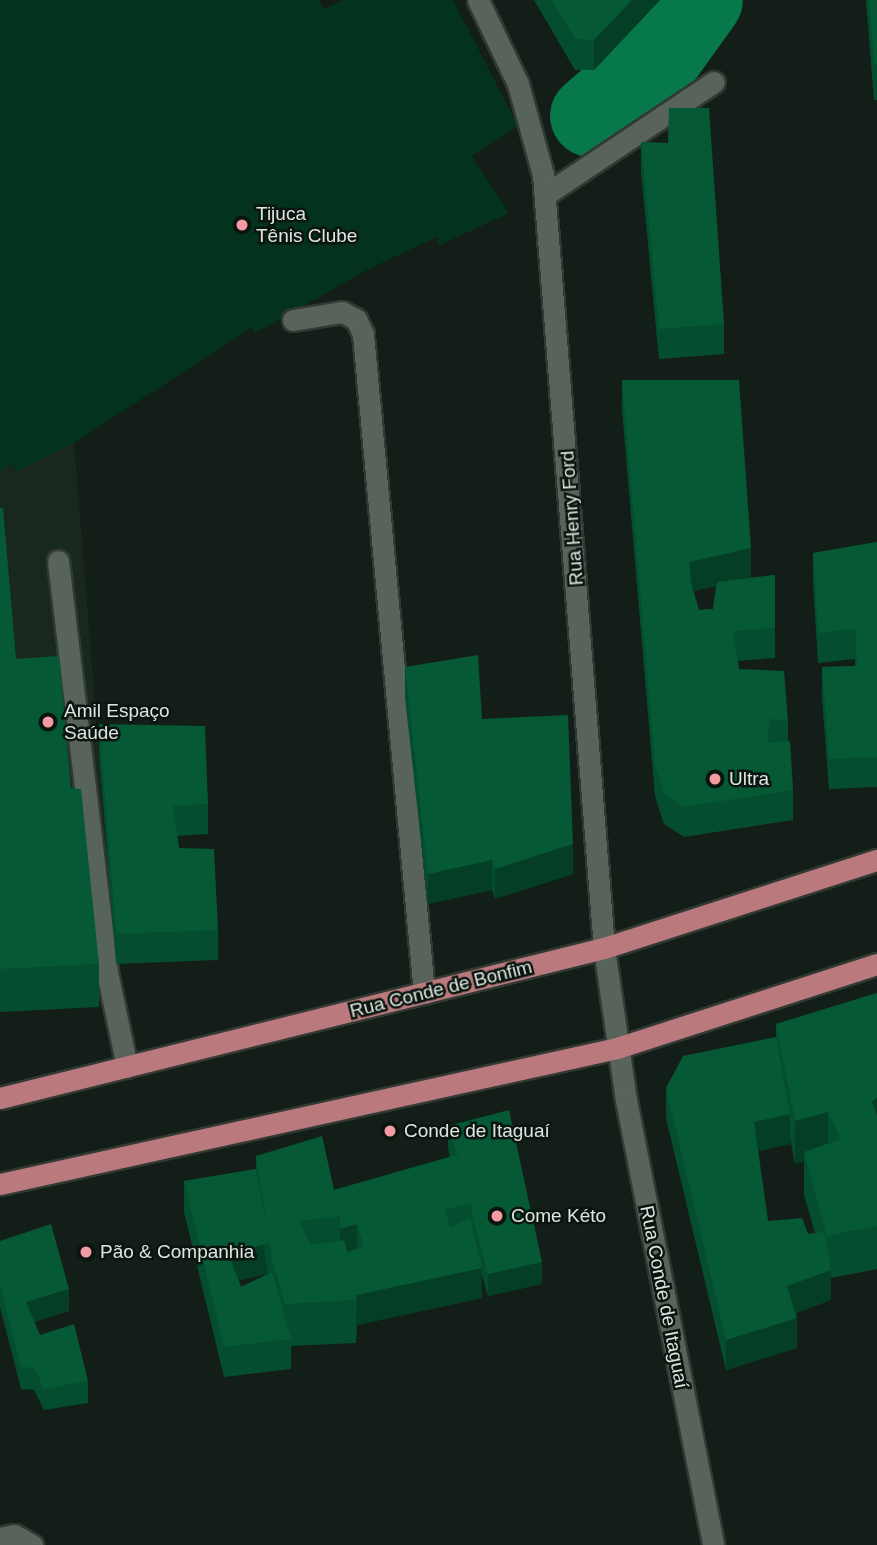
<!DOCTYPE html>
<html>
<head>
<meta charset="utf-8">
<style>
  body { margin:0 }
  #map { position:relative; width:877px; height:1545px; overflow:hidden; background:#141e18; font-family:Helvetica,sans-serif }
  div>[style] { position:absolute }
  .built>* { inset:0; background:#19281f }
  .green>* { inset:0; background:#03321d }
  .river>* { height:82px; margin:-41px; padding:0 41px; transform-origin:41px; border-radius:41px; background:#07784a }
  .roads { filter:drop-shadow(2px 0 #323934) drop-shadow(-2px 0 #323934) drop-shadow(0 2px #323934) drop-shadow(0 -2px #323934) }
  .minor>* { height:21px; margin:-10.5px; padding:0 10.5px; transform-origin:10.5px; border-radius:10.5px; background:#58635c }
  .major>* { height:21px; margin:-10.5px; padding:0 10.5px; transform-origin:10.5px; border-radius:10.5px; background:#b9797d }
  .wall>* { inset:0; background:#044d2e }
  .shaded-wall>* { inset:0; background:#043e25 }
  .building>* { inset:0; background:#055935 }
  .dots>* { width:19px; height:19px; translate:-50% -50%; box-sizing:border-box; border:4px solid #0b150f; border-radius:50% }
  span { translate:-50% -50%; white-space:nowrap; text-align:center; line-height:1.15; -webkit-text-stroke:5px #0b150f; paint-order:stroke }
  .poi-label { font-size:19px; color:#dee5e0 }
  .left { translate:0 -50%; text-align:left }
  .street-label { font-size:19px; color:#dee5e0 }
</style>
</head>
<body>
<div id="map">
  <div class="built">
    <i style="clip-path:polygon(74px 443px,116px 964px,0 1006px,0 471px,13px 464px,16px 472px)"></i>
  </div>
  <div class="green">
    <i style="clip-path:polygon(0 0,318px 0,324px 9px,343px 0,453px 0,518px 126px,472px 156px,509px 213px,438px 246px,437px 237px,369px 269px,255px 333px,251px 328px,74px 443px,16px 472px,12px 464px,0 471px)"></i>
  </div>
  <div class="river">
    <i style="left:591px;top:116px;width:96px;rotate:-40.8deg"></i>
    <i style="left:664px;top:53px;width:65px;rotate:-54.4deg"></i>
  </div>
  <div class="roads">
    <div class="minor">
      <i style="left:478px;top:0;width:93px;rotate:64.5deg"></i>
      <i style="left:518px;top:84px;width:94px;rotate:74.6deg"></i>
      <i style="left:543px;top:175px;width:775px;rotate:85.49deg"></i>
      <i style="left:604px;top:948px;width:154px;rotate:81.8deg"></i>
      <i style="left:626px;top:1100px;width:453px;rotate:78.9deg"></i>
      <i style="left:545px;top:195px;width:203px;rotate:-33.8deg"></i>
      <i style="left:293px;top:320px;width:50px;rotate:-9.3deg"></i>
      <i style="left:342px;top:312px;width:16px;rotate:27deg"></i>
      <i style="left:356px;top:319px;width:17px;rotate:65deg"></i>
      <i style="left:363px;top:334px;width:662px;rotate:84.71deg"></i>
      <i style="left:58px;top:561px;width:414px;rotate:83.2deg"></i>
      <i style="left:107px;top:972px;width:97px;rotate:78.1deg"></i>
      <i style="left:0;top:1538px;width:14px;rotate:-12deg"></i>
      <i style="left:14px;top:1535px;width:21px;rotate:29deg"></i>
    </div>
    <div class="major">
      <i style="left:0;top:1098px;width:622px;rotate:-13.95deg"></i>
      <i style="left:604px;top:948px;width:287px;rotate:-17.9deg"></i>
      <i style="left:0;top:1184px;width:632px;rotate:-12.43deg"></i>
      <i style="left:617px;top:1048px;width:273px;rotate:-17.9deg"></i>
    </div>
  </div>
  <div class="wall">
    <i style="clip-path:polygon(534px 0,660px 0,594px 70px,575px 70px)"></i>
    <i style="clip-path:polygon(866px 0,877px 0,877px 100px,874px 100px)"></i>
    <i style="clip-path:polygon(641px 142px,724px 324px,724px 354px,659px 359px,641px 172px)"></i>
    <i style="clip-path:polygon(evenodd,622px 380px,751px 578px,775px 575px,775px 658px,738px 661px,739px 669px,788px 721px,788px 741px,793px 790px,793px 820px,684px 837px,664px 824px,655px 796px,622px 410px,622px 380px,716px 586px,713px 609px,699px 610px,693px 591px,716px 586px)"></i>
    <i style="clip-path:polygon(0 508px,16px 659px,71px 788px,99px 964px,99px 1007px,0 1012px)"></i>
    <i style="clip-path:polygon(877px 542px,877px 787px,829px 789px,822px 697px,822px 667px,855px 666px,855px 659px,818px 663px,813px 583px,813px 553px)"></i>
    <i style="clip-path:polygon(405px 667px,482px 719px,573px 874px,495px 899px,492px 890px,428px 904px,405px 698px)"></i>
    <i style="clip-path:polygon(99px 724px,208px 804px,208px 834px,177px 836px,179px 848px,218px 930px,218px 960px,116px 964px,99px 754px)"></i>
    <i style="clip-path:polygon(evenodd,877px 993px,877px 1269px,831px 1278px,831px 1300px,796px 1313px,797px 1348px,726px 1370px,666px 1118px,666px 1088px,776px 1037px,776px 1024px,877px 993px,790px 1138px,795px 1164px,804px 1161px,804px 1195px,815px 1233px,808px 1234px,768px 1221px,758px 1151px,790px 1144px,790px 1138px)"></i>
    <i style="clip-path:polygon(evenodd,448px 1126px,542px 1284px,488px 1296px,482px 1275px,482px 1298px,357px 1325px,356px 1343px,291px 1346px,291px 1369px,224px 1377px,184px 1212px,184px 1181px,256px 1169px,256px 1156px,334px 1190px,450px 1157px,448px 1148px,448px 1126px,268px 1274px,241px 1287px,239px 1280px,268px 1274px)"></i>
    <i style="clip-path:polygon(0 1241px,69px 1311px,34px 1322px,40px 1335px,88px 1381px,88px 1403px,44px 1410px,34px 1390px,21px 1389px,0 1307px)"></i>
  </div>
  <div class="shaded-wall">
    <i style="clip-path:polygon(632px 0,660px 0,594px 70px,594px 40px)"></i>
    <i style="clip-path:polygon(751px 548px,751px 578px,689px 592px,689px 562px)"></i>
    <i style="clip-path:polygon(573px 844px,573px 874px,495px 899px,495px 869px)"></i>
    <i style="clip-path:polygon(492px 860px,492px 890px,428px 904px,428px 874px)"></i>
    <i style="clip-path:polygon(877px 1097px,877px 1140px,872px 1102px)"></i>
    <i style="clip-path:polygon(828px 1112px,828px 1155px,804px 1152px,804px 1161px,795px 1164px,795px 1121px)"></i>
    <i style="clip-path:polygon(790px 1114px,790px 1144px,754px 1152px,754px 1122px)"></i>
    <i style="clip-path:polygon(357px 1224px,357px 1254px,340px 1259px,340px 1229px)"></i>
    <i style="clip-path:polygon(263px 1245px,268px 1274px,228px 1283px,228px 1253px)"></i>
    <i style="clip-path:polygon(542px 1262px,542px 1284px,488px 1296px,488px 1274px)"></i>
    <i style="clip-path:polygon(482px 1268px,482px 1298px,357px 1325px,356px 1343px,357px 1282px)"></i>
    <i style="clip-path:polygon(831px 1270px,831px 1300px,787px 1316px,787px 1286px)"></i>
    <i style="clip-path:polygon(69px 1289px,69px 1311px,26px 1324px,26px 1302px)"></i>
    <i style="clip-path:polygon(797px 1318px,797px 1348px,726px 1370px,726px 1340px)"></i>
  </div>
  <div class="building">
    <i style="clip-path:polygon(552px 0,632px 0,594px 40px,575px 39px)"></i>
    <i style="clip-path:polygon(869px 0,877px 0,877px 64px,874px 64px)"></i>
    <i style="clip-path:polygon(669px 108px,709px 108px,724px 324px,659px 329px,641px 142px,668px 143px)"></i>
    <i style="clip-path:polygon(622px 380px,739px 380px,751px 548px,689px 562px,691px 583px,699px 610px,713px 609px,717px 582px,775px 575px,775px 628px,733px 631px,739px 669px,784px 671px,788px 721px,769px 719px,768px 743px,790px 741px,793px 790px,684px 807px,664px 794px,655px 766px)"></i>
    <i style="clip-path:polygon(0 508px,3px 508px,16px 659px,59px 656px,71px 788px,81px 789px,99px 964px,0 969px)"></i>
    <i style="clip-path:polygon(877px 542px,877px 757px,829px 759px,822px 667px,857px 666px,855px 629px,818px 633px,813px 553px)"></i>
    <i style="clip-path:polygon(478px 655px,482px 719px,568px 715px,573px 844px,495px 869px,492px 860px,428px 874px,405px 667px)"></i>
    <i style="clip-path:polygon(99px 724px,205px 726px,208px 804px,173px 806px,179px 848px,214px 849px,218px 930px,116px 934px)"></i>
    <i style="clip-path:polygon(877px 993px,877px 1097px,872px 1102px,877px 1116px,877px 1226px,827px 1236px,804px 1152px,841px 1139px,828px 1112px,795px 1121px,776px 1024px)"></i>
    <i style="clip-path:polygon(776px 1037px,790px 1114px,754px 1122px,768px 1221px,802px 1218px,808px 1234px,824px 1232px,831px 1270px,787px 1286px,797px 1318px,726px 1340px,666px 1088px,683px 1056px)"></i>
    <i style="clip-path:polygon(509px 1110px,542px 1262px,488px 1274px,471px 1211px,471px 1204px,448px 1126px)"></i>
    <i style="clip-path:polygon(322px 1136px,340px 1216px,299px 1221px,311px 1245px,344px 1240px,357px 1282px,356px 1300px,285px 1304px,272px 1259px,256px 1156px)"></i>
    <i style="clip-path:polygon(456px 1155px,471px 1204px,445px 1209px,450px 1228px,470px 1217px,482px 1268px,357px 1295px,357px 1282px,348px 1252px,364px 1247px,357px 1224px,340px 1229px,340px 1216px,334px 1190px)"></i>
    <i style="clip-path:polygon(256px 1169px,270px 1243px,228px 1253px,241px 1287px,272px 1272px,291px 1339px,224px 1347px,184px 1181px)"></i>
    <i style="clip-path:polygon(51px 1224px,69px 1289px,26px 1302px,40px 1335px,74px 1324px,88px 1381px,44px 1389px,34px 1368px,21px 1367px,0 1285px,0 1241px)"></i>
  </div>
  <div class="dots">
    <i style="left:242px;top:225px;background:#f49aa1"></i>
    <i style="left:48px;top:722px;background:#f49aa1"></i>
    <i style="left:715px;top:779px;background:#f49aa1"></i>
    <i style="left:390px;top:1131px;background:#f49aa1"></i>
    <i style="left:497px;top:1216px;background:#f49aa1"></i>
    <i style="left:86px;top:1252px;background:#f49aa1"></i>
  </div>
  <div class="poi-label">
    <span class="left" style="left:256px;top:225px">Tijuca<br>Tênis Clube</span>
    <span class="left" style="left:64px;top:722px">Amil Espaço<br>Saúde</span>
    <span class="left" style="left:729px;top:779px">Ultra</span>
    <span class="left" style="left:404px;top:1131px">Conde de Itaguaí</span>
    <span class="left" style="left:511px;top:1216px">Come Kéto</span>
    <span class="left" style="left:100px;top:1252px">Pão &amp; Companhia</span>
  </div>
  <div class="street-label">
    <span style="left:572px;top:518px;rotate:-94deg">Rua Henry Ford</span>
    <span style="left:441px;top:989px;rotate:-14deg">Rua Conde de Bonfim</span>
    <span style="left:664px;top:1297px;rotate:79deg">Rua Conde de Itaguaí</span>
  </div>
</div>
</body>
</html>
